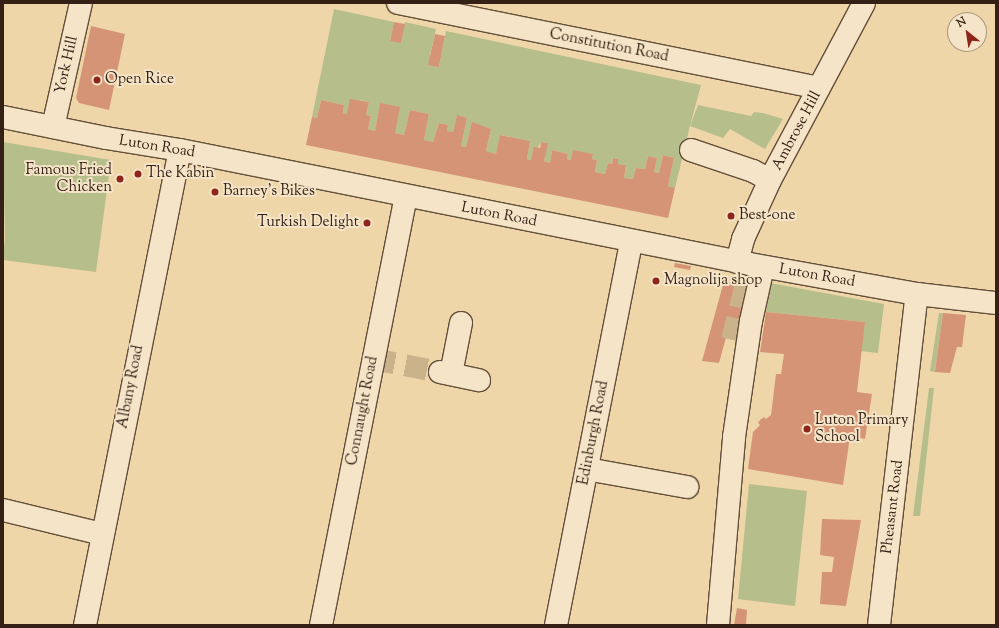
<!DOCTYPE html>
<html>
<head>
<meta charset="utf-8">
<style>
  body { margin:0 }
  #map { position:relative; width:999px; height:628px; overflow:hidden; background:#efd6a9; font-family:"Sorts Mill Goudy",serif }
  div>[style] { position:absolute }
  .green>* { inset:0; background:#b6be8b }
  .building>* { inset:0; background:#d59476 }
  .minor-tunnel>* { height:22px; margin-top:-11px; transform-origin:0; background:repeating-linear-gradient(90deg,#cab28b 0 22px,transparent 0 33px) }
  .roads { filter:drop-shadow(1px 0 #634e3a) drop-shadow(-1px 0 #634e3a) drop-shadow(0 1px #634e3a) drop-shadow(0 -1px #634e3a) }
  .minor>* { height:22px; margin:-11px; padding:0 11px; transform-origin:11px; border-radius:11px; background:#f5e4c7 }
  .dots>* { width:11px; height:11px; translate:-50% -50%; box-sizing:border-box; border:2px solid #f5e4c7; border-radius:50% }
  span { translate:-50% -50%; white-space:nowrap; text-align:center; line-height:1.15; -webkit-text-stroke:4px #f5e4c7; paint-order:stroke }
  .street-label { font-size:15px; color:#342015 }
  .poi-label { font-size:15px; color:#342015 }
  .left { translate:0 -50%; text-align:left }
  .right { translate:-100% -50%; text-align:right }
  .frame { position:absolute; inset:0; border:4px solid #342015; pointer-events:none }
  .north { position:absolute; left:947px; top:12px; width:40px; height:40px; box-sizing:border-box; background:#f5e4c7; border:1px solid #a89680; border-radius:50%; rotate:330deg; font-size:11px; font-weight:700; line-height:16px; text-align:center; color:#342015 }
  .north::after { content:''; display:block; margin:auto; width:14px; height:18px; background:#8f2418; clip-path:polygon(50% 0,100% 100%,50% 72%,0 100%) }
</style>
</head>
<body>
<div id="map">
  <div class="green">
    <i style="clip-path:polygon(334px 9px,394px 22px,390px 40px,401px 42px,405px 22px,436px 29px,430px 55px,439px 67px,446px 31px,701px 85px,690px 126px,698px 105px,751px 116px,754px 112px,763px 113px,783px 119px,765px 149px,730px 129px,723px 138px,690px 126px,675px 188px,668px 186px,674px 158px,663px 155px,659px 173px,654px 172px,657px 158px,648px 156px,645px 169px,636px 168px,633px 179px,624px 178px,626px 165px,618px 164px,618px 159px,613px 158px,612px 164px,608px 163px,605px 174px,595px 172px,597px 160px,592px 159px,593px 154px,588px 153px,571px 160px,567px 159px,568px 154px,552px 150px,550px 163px,544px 161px,547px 143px,541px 142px,531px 160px,527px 159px,530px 141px,501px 135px,496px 154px,486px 151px,491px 129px,472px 123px,466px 147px,461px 146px,467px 118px,457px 116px,453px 132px,447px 131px,448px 125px,439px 123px,433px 142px,424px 140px,429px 114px,410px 110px,404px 135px,395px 133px,380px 104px,375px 131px,368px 129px,371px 116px,366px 115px,369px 102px,360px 100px,347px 114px,343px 113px,344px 105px,321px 100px,317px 118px,312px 117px)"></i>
    <i style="clip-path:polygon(3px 142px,111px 160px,96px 272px,3px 260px,5px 238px)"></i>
    <i style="clip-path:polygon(770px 283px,884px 304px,878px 353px,860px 351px,865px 322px,766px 312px)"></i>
    <i style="clip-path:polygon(939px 313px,943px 313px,935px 372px,930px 371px)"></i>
    <i style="clip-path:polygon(929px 388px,934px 388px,920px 516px,913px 516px)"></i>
    <i style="clip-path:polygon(749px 484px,807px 491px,795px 606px,738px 599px)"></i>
  </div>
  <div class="building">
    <i style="clip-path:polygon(394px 22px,405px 24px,401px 43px,390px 41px)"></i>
    <i style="clip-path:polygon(91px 26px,125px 34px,109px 110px,79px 103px,76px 98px)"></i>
    <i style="clip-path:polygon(435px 34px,445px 36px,439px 67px,428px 65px)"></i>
    <i style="clip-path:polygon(350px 99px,369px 102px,366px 115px,371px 116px,368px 129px,375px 131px,380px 103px,400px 107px,395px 133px,404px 135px,410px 110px,429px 114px,424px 140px,433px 142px,439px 123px,448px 125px,447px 131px,453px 132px,457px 115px,467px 118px,461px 146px,466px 147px,472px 122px,491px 129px,486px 151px,496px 154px,500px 135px,530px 141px,527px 159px,531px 160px,534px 147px,540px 148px,541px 142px,548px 143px,544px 161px,550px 163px,552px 150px,568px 154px,567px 159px,571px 160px,573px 150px,593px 154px,592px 159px,597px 160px,595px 172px,605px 174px,608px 163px,612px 164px,613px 158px,618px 159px,618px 164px,626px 165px,624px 178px,633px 179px,636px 168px,645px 169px,648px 156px,657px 158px,654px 172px,659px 173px,663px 155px,674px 158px,668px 186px,675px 188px,668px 218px,306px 145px,312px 117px,317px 118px,321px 100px,344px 105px,343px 113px,347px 114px)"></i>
    <i style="clip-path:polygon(675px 263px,691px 266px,690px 270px,674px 267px)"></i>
    <i style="clip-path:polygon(724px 281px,751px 286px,744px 336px,727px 334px,719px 363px,702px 361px)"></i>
    <i style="clip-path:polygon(766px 312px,865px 322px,857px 392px,872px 394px,865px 439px,850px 436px,843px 485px,748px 469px,753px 432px,760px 425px,758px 423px,760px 420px,764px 417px,766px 419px,771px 415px,776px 374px,781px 374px,784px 354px,760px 352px)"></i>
    <i style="clip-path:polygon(943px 313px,966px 315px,962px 347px,957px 347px,950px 373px,935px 372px)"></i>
    <i style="clip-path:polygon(822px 519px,861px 520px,846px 606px,820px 604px,822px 572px,832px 572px,834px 557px,820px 555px)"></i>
    <i style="clip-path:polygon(737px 608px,747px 610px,746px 625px,734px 625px)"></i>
  </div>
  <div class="minor-tunnel">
    <i style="left:732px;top:340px;width:58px;rotate:-76deg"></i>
    <i style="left:373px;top:359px;width:68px;rotate:11deg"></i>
  </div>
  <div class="roads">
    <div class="minor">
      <i style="left:398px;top:3px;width:429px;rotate:11.4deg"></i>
      <i style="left:3px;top:117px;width:105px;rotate:11.5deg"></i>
      <i style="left:106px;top:138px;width:75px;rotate:9.2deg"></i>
      <i style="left:180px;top:150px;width:581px;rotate:11.31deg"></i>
      <i style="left:750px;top:264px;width:170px;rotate:10.2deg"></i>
      <i style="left:917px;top:294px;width:80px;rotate:6.5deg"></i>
      <i style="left:53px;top:127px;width:127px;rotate:-77.3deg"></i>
      <i style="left:691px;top:150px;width:65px;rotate:18.7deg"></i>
      <i style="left:753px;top:171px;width:19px;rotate:28deg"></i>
      <i style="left:737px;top:262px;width:24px;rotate:-75deg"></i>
      <i style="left:743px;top:239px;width:65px;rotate:-65.4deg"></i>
      <i style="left:770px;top:180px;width:200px;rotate:-62deg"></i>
      <i style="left:440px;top:372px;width:40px;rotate:12deg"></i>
      <i style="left:451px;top:374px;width:52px;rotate:-78.9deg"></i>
      <i style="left:587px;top:469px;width:102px;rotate:10.2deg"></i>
      <i style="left:3px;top:510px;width:102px;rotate:13.6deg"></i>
      <i style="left:85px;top:625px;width:484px;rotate:-78.7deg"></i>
      <i style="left:321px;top:625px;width:437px;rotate:-78.8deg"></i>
      <i style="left:556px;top:625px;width:391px;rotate:-78.9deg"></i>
      <i style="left:718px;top:625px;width:189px;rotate:-85.1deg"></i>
      <i style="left:734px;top:437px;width:117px;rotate:-81.7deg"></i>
      <i style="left:751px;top:321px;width:55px;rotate:-77.5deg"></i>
      <i style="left:879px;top:625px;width:333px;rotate:-83.5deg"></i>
    </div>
  </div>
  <div class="dots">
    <i style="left:97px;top:80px;background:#8f2418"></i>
    <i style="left:138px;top:174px;background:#8f2418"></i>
    <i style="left:120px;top:179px;background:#8f2418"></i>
    <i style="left:215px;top:192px;background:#8f2418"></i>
    <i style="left:731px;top:216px;background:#8f2418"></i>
    <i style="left:367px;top:223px;background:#8f2418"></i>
    <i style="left:656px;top:281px;background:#8f2418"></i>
    <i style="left:807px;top:429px;background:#8f2418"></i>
  </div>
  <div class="street-label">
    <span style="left:609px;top:46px;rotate:11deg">Constitution Road</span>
    <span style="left:67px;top:65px;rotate:-77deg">York Hill</span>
    <span style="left:797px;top:131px;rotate:-62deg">Ambrose Hill</span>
    <span style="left:157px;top:147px;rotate:9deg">Luton Road</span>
    <span style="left:499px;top:215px;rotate:11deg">Luton Road</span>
    <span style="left:817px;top:276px;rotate:10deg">Luton Road</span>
    <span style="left:131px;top:387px;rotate:-79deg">Albany Road</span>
    <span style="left:363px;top:411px;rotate:-79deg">Connaught Road</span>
    <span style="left:594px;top:433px;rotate:-79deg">Edinburgh Road</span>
    <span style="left:893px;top:507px;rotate:-83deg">Pheasant Road</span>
  </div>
  <div class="poi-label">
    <span class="left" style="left:105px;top:80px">Open Rice</span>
    <span class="right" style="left:112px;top:179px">Famous Fried<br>Chicken</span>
    <span class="left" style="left:146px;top:174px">The Kabin</span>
    <span class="left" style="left:223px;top:192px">Barney's Bikes</span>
    <span class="left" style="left:739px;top:216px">Best-one</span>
    <span class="right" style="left:359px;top:223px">Turkish Delight</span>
    <span class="left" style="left:664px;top:281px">Magnolija shop</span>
    <span class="left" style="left:815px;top:429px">Luton Primary<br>School</span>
  </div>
  <div class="frame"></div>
  <div class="north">N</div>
</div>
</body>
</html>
